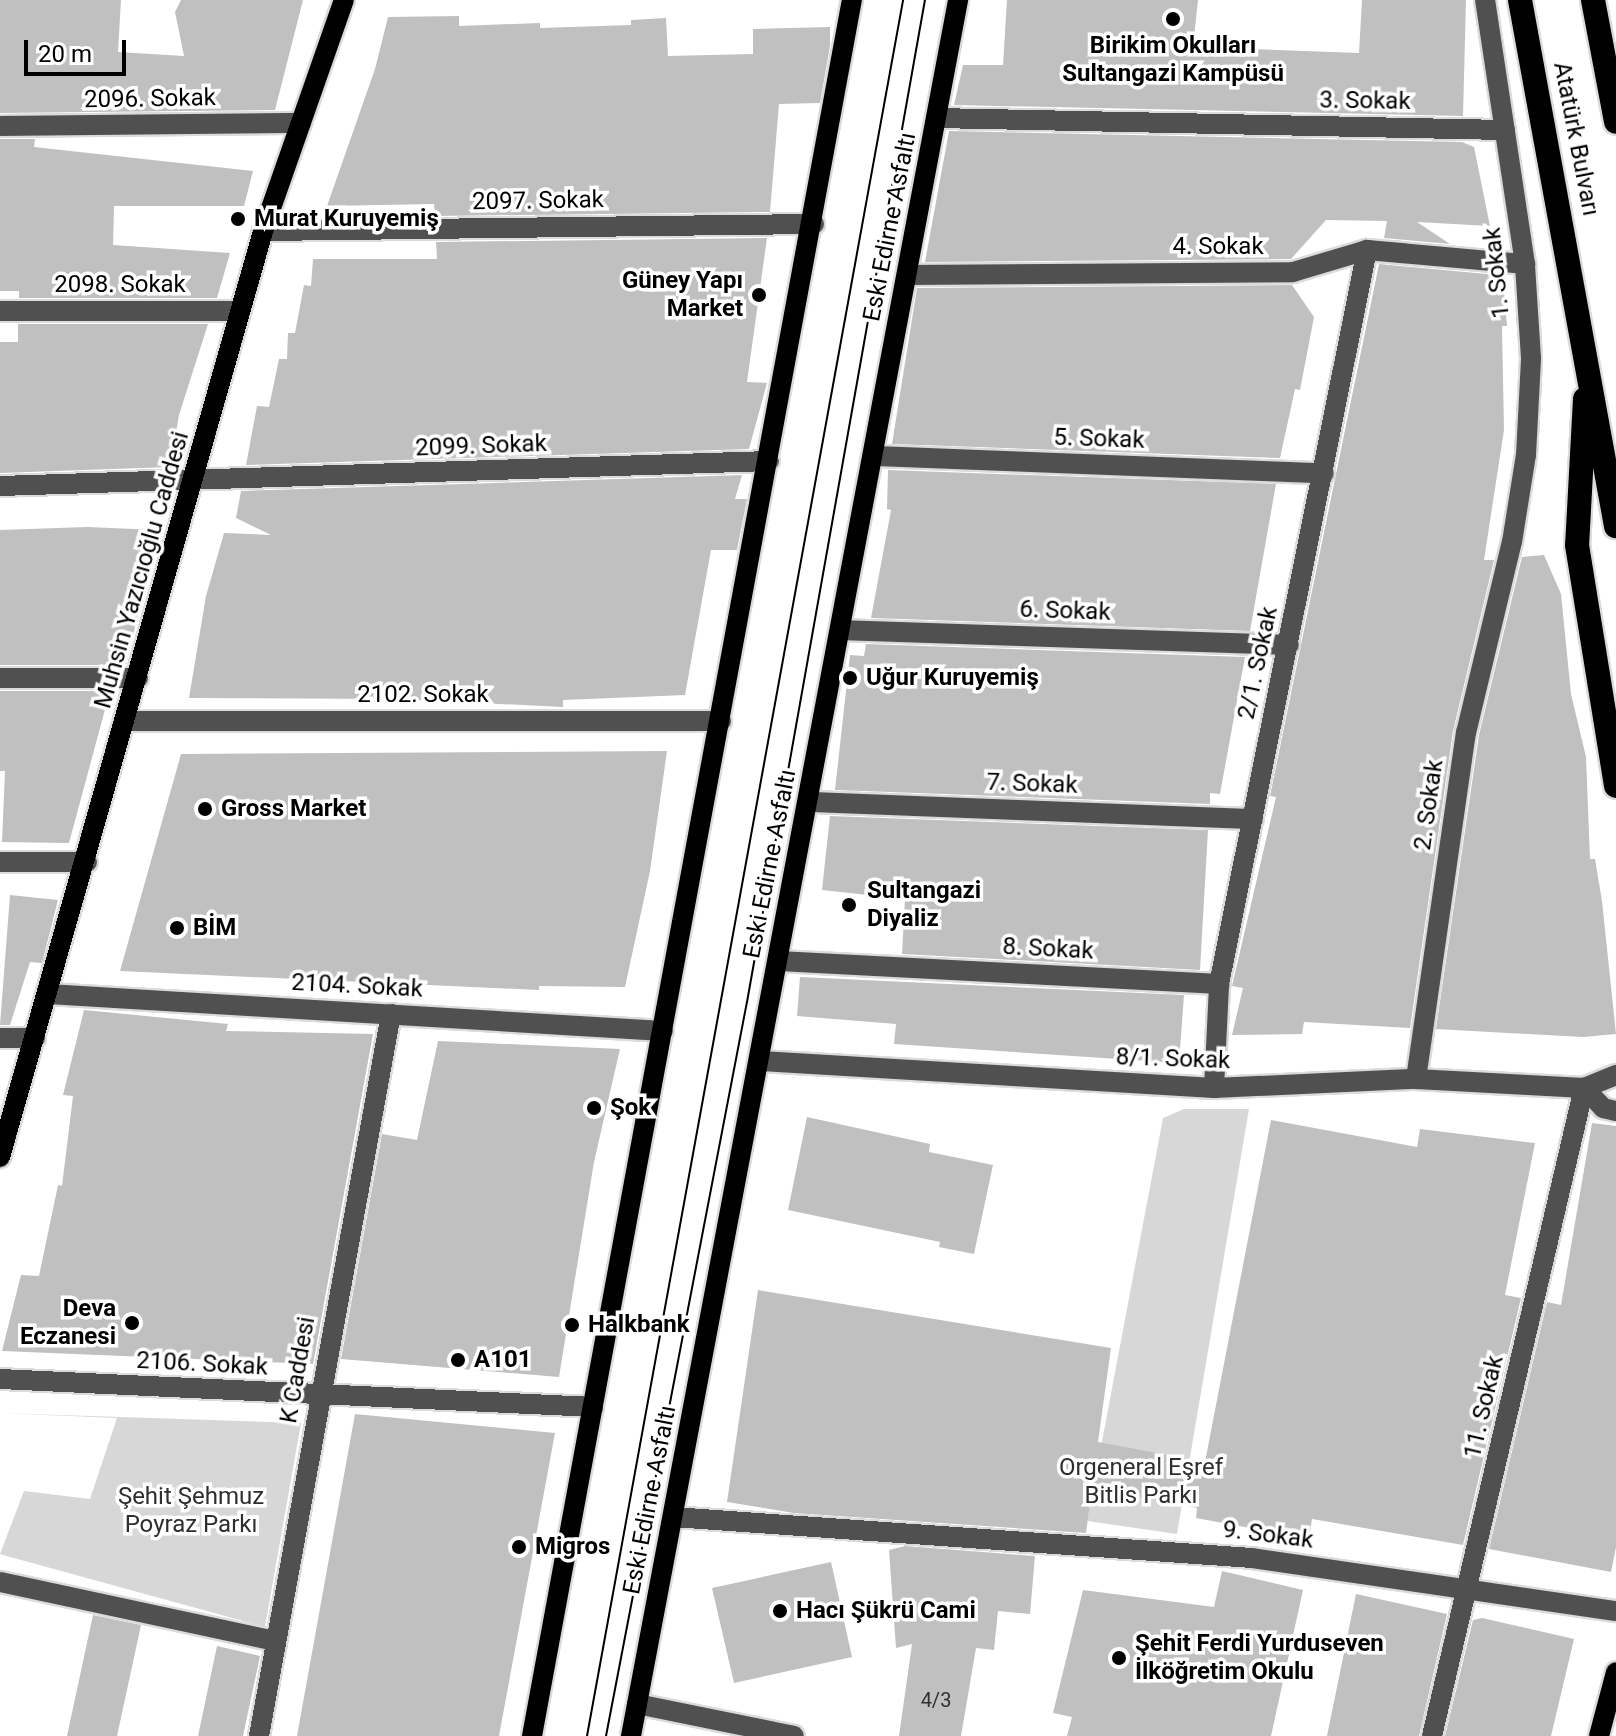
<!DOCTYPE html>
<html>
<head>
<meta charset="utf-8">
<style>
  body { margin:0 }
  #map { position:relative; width:1616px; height:1736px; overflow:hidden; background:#fff; font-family:Roboto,sans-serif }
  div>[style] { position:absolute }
  .green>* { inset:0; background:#d7d7d7 }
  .building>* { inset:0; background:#c0c0c0 }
  .roads { filter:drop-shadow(2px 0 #dbdbdb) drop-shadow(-2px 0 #dbdbdb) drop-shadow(0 2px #dbdbdb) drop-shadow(0 -2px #dbdbdb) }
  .minor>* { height:20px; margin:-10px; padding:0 10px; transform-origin:10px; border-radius:10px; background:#505050 }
  .major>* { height:20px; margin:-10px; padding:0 10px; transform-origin:10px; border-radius:10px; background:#000 }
  .highway>* { height:24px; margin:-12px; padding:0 12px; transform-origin:12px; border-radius:12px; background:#000 }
  .tram>* { height:2px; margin:-1px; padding:0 1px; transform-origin:1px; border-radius:1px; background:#000 }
  .dots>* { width:22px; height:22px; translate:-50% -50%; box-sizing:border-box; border:4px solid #fff; border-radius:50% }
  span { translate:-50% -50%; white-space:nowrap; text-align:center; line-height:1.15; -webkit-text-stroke:7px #fff; paint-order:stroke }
  .number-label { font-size:20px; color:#303030 }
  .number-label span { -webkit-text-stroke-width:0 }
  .poi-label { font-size:24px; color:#000; font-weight:700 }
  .left { translate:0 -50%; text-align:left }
  .right { translate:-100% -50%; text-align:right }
  .street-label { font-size:24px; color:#000 }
  .park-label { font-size:24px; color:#2e2e2e }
  .scale { position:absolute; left:24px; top:40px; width:102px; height:36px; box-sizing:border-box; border:4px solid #000; border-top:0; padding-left:10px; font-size:24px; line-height:28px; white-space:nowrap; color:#000; -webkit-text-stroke:6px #fff; paint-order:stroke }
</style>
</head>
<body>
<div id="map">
  <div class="green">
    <i style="clip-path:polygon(1184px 1109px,1249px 1109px,1177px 1534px,1087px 1521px,1163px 1118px)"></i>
    <i style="clip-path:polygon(0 1413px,301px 1423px,265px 1627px,3px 1555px,0 1554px,24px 1491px,90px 1499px,117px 1418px)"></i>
  </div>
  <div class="building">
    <i style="clip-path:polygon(0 0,121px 0,118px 52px,184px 56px,175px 12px,181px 0,303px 0,275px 110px,0 113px)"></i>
    <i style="clip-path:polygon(1007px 0,1198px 0,1193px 47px,1359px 53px,1362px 0,1466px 0,1463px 116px,954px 105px,963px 65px,1003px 65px)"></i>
    <i style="clip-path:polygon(459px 16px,459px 26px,540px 23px,540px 28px,631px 25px,631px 20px,666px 18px,668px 56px,753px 54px,753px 29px,830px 27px,830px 46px,820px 103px,779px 104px,770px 212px,435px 216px,434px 204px,327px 206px,375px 69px,388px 17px)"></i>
    <i style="clip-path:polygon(949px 131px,1462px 142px,1474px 147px,1490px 226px,1417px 222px,1450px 244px,1384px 238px,1387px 221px,1326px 220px,1291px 259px,925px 262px)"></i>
    <i style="clip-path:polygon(0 139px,35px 139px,34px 147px,253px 171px,244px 206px,114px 206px,113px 245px,230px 253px,217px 298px,19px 298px,19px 291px,0 291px)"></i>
    <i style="clip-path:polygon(767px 238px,747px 382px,767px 383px,749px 449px,246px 465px,257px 406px,269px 407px,279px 359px,287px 359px,288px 333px,295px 333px,304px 285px,311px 286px,313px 259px,437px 259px,436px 242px)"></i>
    <i style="clip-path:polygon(1379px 264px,1497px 275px,1503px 279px,1507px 326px,1502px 326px,1504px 430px,1484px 560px,1494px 560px,1453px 731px,1410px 1028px,1304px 1022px,1302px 1034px,1232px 1035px,1243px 988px,1232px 986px,1276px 797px,1270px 796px)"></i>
    <i style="clip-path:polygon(1292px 285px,1314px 317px,1300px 390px,1295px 389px,1280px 458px,892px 444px,917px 288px)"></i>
    <i style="clip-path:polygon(18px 324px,208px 324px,179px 415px,170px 467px,0 473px,0 342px,18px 342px)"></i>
    <i style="clip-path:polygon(888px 470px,1276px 484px,1250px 631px,871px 618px,891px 510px,887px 509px)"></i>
    <i style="clip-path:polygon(742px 475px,735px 499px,747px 499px,737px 550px,711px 550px,685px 695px,563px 700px,563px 707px,396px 699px,189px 698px,206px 596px,224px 533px,271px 535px,236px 518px,241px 491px)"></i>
    <i style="clip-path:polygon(87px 527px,158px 530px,126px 665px,0 665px,0 530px)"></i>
    <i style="clip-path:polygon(1544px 555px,1561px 594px,1571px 694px,1586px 757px,1590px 859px,1595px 859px,1602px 901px,1616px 1034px,1583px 1037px,1436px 1029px,1479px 735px,1522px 557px)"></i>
    <i style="clip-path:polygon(866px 644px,1245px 657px,1220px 794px,1210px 793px,1210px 804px,835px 790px,850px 655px,864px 656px)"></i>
    <i style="clip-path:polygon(0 691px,110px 691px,69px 843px,2px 842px,5px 771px,0 771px)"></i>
    <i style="clip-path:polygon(667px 751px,650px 871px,625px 987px,539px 986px,539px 990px,120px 971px,181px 754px)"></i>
    <i style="clip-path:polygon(830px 816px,1208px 830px,1200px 970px,902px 954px,905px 899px,822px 890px)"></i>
    <i style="clip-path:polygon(10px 895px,58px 900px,42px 963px,30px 962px,10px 1025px,0 1025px)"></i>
    <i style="clip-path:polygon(800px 977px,1184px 995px,1179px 1063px,894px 1044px,896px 1024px,797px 1016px)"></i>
    <i style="clip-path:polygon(84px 1010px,228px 1024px,226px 1031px,373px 1034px,313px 1364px,2px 1351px,21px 1275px,39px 1276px,58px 1185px,62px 1186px,73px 1096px,63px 1095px)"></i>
    <i style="clip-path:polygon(438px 1041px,620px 1049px,594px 1162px,559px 1377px,341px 1359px,382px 1134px,417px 1140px)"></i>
    <i style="clip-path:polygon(807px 1117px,930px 1144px,929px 1152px,993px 1165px,974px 1254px,939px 1247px,940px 1242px,788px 1210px)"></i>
    <i style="clip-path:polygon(1271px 1120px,1417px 1147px,1420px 1129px,1535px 1143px,1505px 1295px,1521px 1298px,1463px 1545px,1312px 1519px,1309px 1539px,1196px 1518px,1197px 1508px,1092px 1488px,1086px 1533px,794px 1513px,727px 1502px,758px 1290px,1111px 1348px,1098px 1442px,1205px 1462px)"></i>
    <i style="clip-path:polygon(1592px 1123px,1616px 1126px,1616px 1547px,1611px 1572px,1489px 1549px,1547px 1302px,1561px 1305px)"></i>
    <i style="clip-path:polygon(355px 1414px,555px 1433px,499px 1736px,297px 1736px)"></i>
    <i style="clip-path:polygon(905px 1546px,1035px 1556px,1030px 1614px,998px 1611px,994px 1650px,976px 1648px,961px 1736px,899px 1736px,912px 1644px,896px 1648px,889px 1550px)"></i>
    <i style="clip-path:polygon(831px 1562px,852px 1657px,734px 1683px,712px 1588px)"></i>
    <i style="clip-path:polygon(1222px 1571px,1303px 1590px,1271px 1736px,1067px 1736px,1072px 1717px,1053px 1713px,1083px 1590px,1214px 1607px)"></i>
    <i style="clip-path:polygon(1356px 1594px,1447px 1614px,1419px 1736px,1327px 1736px)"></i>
    <i style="clip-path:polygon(93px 1615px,141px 1625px,117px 1736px,67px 1736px)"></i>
    <i style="clip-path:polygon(1482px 1618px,1574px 1639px,1551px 1736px,1445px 1736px,1473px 1620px)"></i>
    <i style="clip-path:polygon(217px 1646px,260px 1656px,243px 1736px,198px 1736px)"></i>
  </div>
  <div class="roads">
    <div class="minor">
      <i style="left:936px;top:118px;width:569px;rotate:1.21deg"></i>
      <i style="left:0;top:126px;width:301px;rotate:-0.6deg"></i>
      <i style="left:263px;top:231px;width:551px;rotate:-0.73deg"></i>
      <i style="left:907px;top:275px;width:386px;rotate:-0.4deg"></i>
      <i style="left:1293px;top:272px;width:77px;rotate:-16.6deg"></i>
      <i style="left:1367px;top:250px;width:159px;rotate:5.1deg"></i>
      <i style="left:0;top:311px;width:240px"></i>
      <i style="left:873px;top:456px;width:451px;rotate:2.2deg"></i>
      <i style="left:0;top:486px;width:769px;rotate:-1.86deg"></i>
      <i style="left:841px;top:630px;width:448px;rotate:1.9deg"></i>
      <i style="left:0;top:678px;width:138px"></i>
      <i style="left:126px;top:721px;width:595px"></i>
      <i style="left:809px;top:802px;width:444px;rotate:2.2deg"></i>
      <i style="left:0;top:862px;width:87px"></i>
      <i style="left:779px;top:961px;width:441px;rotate:3deg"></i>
      <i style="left:48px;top:994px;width:616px;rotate:3.44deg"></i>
      <i style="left:0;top:1038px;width:35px"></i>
      <i style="left:761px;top:1061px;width:454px;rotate:3.4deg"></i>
      <i style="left:1214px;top:1088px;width:202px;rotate:-2.6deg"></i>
      <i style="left:1416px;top:1079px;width:168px;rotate:3.1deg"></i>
      <i style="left:1584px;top:1088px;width:35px;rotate:-22deg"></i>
      <i style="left:1416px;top:1079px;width:350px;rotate:-81.8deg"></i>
      <i style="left:1466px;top:733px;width:196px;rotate:-76.5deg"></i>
      <i style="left:1512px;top:542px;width:88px;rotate:-80.9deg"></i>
      <i style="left:1526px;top:455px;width:97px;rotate:-87deg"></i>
      <i style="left:1531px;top:358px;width:94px;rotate:-93.7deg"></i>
      <i style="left:1525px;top:264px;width:267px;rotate:-98.6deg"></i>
      <i style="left:1214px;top:1088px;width:104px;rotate:-87.2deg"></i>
      <i style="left:1219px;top:984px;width:749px;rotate:-78.6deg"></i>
      <i style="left:1584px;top:1088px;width:28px;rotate:46deg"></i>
      <i style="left:1603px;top:1108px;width:13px;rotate:13deg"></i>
      <i style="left:0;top:1379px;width:594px;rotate:2.7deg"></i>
      <i style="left:673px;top:1517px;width:580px;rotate:4.05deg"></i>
      <i style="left:1252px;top:1558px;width:368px;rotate:8.3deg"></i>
      <i style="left:0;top:1582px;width:282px;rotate:12.1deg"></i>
      <i style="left:637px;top:1704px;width:160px;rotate:11.5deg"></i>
      <i style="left:259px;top:1736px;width:734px;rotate:-79.64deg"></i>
      <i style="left:1432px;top:1736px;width:666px;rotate:-76.8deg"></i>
    </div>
    <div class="major">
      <i style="left:0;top:1157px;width:963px;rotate:-74.14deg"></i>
      <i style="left:263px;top:231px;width:245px;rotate:-70.7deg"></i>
      <i style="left:532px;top:1736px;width:1765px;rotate:-79.56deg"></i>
      <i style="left:631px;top:1736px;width:1767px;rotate:-79.33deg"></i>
      <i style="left:1599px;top:1736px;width:66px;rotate:-75.1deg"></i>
    </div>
    <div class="highway">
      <i style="left:1520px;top:0;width:535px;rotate:79.66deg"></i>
      <i style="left:1593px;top:0;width:124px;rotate:79.3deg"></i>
      <i style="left:1585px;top:399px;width:146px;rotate:93.1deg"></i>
      <i style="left:1577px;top:545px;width:244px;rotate:80.8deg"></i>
    </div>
  </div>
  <div class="tram">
    <i style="left:587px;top:1736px;width:1765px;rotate:-79.68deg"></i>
    <i style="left:606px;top:1736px;width:747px;rotate:-79.13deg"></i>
    <i style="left:747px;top:1002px;width:1018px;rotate:-79.93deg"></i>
  </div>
  <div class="dots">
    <i style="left:1173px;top:19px;background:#000"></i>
    <i style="left:238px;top:219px;background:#000"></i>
    <i style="left:759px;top:295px;background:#000"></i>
    <i style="left:850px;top:678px;background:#000"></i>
    <i style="left:205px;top:809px;background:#000"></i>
    <i style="left:849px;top:905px;background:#000"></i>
    <i style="left:177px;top:928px;background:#000"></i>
    <i style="left:594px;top:1108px;background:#000"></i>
    <i style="left:132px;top:1323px;background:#000"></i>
    <i style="left:572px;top:1325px;background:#000"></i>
    <i style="left:458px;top:1360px;background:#000"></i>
    <i style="left:519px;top:1547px;background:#000"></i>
    <i style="left:780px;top:1611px;background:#000"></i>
    <i style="left:1119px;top:1658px;background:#000"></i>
  </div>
  <div class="number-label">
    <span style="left:936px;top:1700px">4/3</span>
  </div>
  <div class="poi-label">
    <span style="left:1173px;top:60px">Birikim Okulları<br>Sultangazi Kampüsü</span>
    <span class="left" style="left:254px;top:219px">Murat Kuruyemiş</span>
    <span class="right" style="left:743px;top:295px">Güney Yapı<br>Market</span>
    <span class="left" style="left:866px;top:678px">Uğur Kuruyemiş</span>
    <span class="left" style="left:221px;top:809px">Gross Market</span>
    <span class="left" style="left:867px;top:905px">Sultangazi<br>Diyaliz</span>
    <span class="left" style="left:193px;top:928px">BİM</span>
    <span class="left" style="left:610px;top:1108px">Şok</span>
    <span class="right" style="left:116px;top:1323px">Deva<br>Eczanesi</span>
    <span class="left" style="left:588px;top:1325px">Halkbank</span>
    <span class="left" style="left:474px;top:1360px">A101</span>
    <span class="left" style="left:535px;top:1547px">Migros</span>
    <span class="left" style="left:796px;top:1611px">Hacı Şükrü Cami</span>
    <span class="left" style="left:1135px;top:1658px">Şehit Ferdi Yurduseven<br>İlköğretim Okulu</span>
  </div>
  <div class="street-label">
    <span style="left:150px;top:99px;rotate:-1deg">2096. Sokak</span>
    <span style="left:1365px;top:101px;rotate:1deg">3. Sokak</span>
    <span style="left:1576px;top:139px;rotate:79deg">Atatürk Bulvarı</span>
    <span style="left:538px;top:201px;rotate:-1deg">2097. Sokak</span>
    <span style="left:890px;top:227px;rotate:-79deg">Eski Edirne Asfaltı</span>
    <span style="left:1218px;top:247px">4. Sokak</span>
    <span style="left:1497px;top:273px;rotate:-96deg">1. Sokak</span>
    <span style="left:120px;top:285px">2098. Sokak</span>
    <span style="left:1099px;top:439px;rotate:2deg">5. Sokak</span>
    <span style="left:481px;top:446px;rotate:-2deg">2099. Sokak</span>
    <span style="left:142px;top:570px;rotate:-74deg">Muhsin Yazıcıoğlu Caddesi</span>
    <span style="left:1065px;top:611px;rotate:2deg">6. Sokak</span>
    <span style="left:1258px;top:663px;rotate:-78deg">2/1. Sokak</span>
    <span style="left:423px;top:695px">2102. Sokak</span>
    <span style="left:1032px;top:784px;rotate:2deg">7. Sokak</span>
    <span style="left:1429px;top:805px;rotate:-82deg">2. Sokak</span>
    <span style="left:770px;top:864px;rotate:-79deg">Eski Edirne Asfaltı</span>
    <span style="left:1048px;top:949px;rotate:3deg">8. Sokak</span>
    <span style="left:357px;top:986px;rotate:3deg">2104. Sokak</span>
    <span style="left:1173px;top:1059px;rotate:2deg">8/1. Sokak</span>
    <span style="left:202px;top:1364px;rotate:3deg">2106. Sokak</span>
    <span style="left:298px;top:1370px;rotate:-80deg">K Caddesi</span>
    <span style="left:1484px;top:1407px;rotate:-77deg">11. Sokak</span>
    <span style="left:650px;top:1500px;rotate:-79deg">Eski Edirne Asfaltı</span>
    <span style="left:1268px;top:1535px;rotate:7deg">9. Sokak</span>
  </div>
  <div class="park-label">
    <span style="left:1141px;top:1482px">Orgeneral Eşref<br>Bitlis Parkı</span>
    <span style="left:191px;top:1511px">Şehit Şehmuz<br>Poyraz Parkı</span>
  </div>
  <div class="scale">20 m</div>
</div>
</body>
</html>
